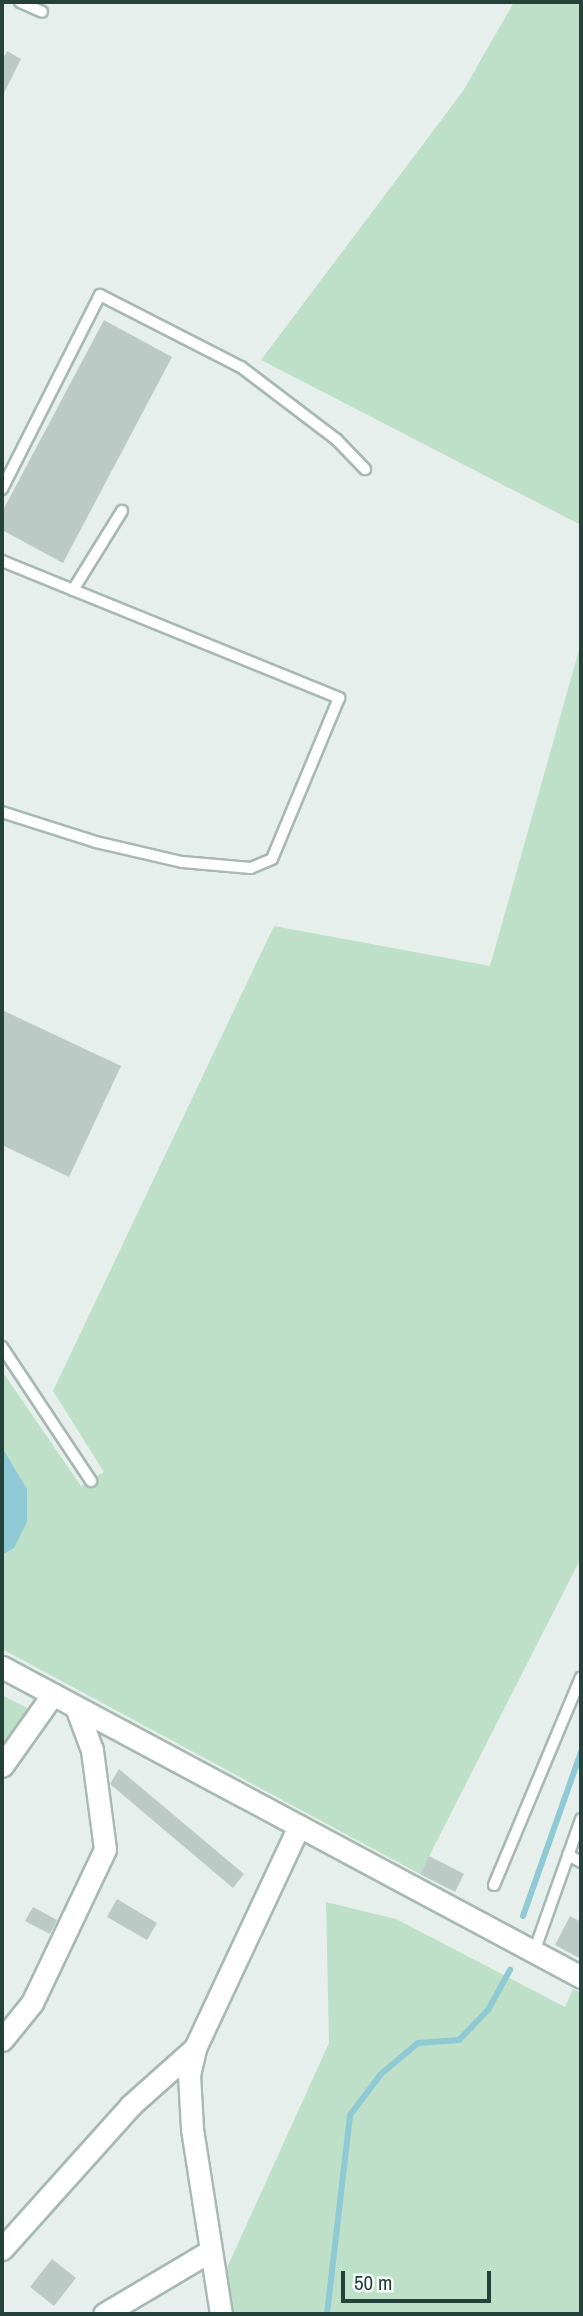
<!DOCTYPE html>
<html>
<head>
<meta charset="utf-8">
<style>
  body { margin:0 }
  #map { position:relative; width:583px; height:2316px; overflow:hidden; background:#e6efeb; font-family:"Archivo Narrow",sans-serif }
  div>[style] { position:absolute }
  .green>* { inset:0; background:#bfe0c8 }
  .water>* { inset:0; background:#8ec9d4 }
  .stream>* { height:6px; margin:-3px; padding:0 3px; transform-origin:3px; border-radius:3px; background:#8ec9d4 }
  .building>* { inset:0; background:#bbcac4 }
  .roads { filter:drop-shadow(2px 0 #a8b8b2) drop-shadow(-2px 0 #a8b8b2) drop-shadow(0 2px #a8b8b2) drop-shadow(0 -2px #a8b8b2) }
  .service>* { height:10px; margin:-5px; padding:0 5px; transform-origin:5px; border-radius:5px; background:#fff }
  .minor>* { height:21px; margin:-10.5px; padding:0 10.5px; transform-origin:10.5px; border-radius:10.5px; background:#fff }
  span { translate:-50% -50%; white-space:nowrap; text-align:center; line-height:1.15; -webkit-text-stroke:5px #f7fbf9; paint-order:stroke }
  .frame { position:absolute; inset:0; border:4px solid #24423a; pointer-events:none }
  .scale { position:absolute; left:341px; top:2271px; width:150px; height:32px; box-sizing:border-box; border:4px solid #24423a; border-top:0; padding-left:9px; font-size:21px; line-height:24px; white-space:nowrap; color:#24423a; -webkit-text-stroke:5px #f7fbf9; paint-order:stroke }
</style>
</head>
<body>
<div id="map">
  <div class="green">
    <i style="clip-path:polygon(514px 2px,581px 2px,581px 525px,261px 360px,463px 91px)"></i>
    <i style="clip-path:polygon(581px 643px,581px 1558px,420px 1874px,2px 1649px,2px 1555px,14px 1548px,27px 1489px,2px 1447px,2px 1371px,81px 1486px,104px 1472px,53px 1391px,274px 926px,490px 966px)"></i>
    <i style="clip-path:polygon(2px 1695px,31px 1710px,2px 1766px)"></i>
    <i style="clip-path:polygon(326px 1902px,396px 1919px,565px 2007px,573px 1989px,581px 1993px,581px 2314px,221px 2314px,216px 2292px,329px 2043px)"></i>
  </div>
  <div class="water">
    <i style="clip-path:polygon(2px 1447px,27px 1489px,27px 1522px,14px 1548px,2px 1555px)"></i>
  </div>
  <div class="stream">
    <i style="left:523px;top:1916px;width:174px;rotate:-70.5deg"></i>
    <i style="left:327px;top:2314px;width:200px;rotate:-83.4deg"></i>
    <i style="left:350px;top:2115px;width:51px;rotate:-52.9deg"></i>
    <i style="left:381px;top:2074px;width:48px;rotate:-40deg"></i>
    <i style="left:418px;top:2043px;width:41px;rotate:-4.2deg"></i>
    <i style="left:459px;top:2040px;width:42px;rotate:-46deg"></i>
    <i style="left:488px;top:2010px;width:46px;rotate:-61.2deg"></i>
  </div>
  <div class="building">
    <i style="clip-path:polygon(7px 51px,21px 59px,2px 97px,2px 61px)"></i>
    <i style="clip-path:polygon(104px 320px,172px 357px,63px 563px,2px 530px,2px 512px)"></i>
    <i style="clip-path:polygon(2px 1010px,121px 1066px,69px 1177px,2px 1145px)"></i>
    <i style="clip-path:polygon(119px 1769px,244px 1874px,233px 1888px,110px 1784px)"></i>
    <i style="clip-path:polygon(429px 1856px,464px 1874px,455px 1892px,420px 1874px)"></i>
    <i style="clip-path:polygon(117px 1899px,157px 1923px,147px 1940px,107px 1917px)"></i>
    <i style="clip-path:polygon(33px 1907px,57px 1920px,50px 1934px,25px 1921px)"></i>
    <i style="clip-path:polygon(570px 1916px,581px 1922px,581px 1959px,555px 1945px)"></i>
    <i style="clip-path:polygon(52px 2259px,76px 2278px,54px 2306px,30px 2287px)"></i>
  </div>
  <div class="roads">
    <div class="service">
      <i style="left:20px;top:2px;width:24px;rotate:24deg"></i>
      <i style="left:2px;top:489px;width:217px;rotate:-63.2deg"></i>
      <i style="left:100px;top:295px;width:158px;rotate:27.1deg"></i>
      <i style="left:241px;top:367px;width:119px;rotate:37.2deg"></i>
      <i style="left:336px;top:439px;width:42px;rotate:46deg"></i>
      <i style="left:2px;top:561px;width:364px;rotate:22.1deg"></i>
      <i style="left:339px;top:698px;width:174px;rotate:112.6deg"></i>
      <i style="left:272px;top:859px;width:23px;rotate:157deg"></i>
      <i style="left:251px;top:868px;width:69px;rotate:-175deg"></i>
      <i style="left:182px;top:862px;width:88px;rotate:-166.9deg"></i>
      <i style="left:96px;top:842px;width:99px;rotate:-162.3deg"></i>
      <i style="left:73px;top:590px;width:93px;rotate:-58.2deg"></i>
      <i style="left:2px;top:1347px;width:161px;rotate:56.4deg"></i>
      <i style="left:568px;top:1855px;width:15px;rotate:28deg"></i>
      <i style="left:494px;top:1885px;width:225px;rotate:-67.3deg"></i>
      <i style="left:534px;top:1952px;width:141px;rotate:-70.5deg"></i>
    </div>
    <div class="minor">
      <i style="left:2px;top:1667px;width:657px;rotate:28.16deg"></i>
      <i style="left:2px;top:1766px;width:88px;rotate:-54.7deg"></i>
      <i style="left:2px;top:2040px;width:48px;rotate:-51deg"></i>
      <i style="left:32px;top:2003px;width:170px;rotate:-64.6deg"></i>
      <i style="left:105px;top:1849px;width:100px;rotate:-97.5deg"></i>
      <i style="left:92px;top:1750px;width:46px;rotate:-110.4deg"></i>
      <i style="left:2px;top:2249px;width:193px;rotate:-48.1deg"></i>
      <i style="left:131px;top:2105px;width:86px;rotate:-41.7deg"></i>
      <i style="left:104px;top:2314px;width:123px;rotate:-30.7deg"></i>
      <i style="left:221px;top:2314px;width:188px;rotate:-98.9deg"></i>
      <i style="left:192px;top:2128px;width:53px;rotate:-93.2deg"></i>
      <i style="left:189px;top:2075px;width:28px;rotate:-77deg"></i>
      <i style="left:195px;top:2048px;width:245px;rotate:-64.9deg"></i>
    </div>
  </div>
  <div class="frame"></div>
  <div class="scale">50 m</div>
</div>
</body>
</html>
